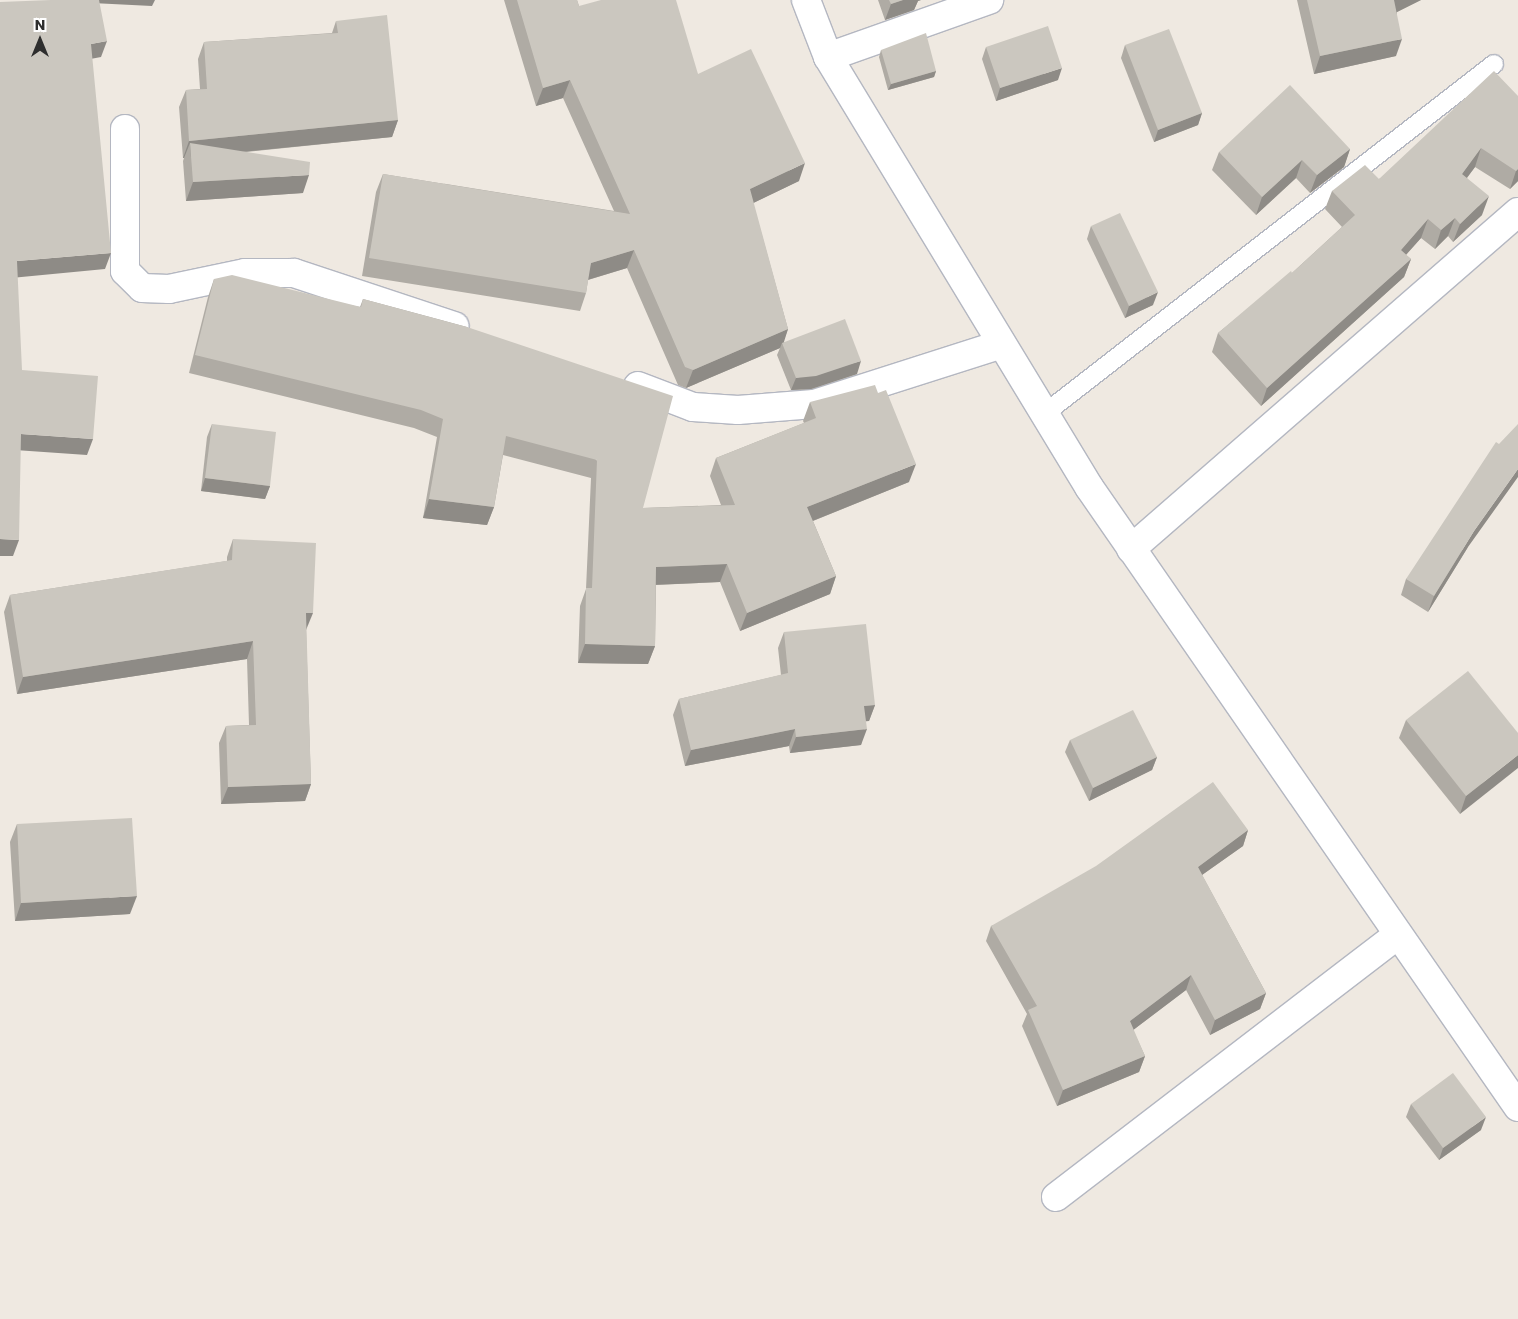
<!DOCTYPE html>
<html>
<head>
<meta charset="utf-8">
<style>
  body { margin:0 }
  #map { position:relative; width:1518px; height:1319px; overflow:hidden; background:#efe9e1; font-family:Poppins,sans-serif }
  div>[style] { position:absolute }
  .roads { filter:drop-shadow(1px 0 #b4b7c1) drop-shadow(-1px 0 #b4b7c1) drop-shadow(0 1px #b4b7c1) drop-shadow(0 -1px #b4b7c1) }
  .service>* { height:18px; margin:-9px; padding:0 9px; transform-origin:9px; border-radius:9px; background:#fff }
  .minor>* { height:28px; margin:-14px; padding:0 14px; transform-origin:14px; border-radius:14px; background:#fff }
  .wall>* { inset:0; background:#afaba4 }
  .shaded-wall>* { inset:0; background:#8e8b86 }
  .building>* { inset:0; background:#cbc7bf }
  span { translate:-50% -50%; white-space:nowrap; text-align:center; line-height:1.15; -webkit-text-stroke:4.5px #fff; paint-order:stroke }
  .north { position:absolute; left:15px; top:15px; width:50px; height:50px; -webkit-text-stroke:4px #fff; paint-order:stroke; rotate:0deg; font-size:14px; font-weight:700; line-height:20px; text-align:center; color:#2e2e2e }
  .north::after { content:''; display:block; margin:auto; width:18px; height:22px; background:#2e2e2e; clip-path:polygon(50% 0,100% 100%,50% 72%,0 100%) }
</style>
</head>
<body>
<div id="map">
  <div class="roads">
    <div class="service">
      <i style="left:1044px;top:414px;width:570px;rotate:-37.87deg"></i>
    </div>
    <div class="minor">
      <i style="left:806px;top:0;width:61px;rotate:68.9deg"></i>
      <i style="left:828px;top:57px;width:503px;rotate:58.74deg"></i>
      <i style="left:1089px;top:487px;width:754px;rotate:55.32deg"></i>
      <i style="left:828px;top:57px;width:171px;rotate:-19.5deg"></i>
      <i style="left:125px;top:129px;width:142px;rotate:90deg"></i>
      <i style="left:125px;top:271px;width:24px;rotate:45deg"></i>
      <i style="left:142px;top:288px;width:27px;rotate:2deg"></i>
      <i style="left:169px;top:289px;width:78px;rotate:-11.9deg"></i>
      <i style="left:245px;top:273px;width:49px"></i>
      <i style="left:294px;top:273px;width:169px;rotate:18.3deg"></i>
      <i style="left:638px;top:386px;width:59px;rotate:20.9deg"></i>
      <i style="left:693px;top:407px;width:45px;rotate:3.8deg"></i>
      <i style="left:738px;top:410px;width:76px;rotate:-4.5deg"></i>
      <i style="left:814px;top:404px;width:197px;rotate:-17.7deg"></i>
      <i style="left:1131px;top:549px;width:513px;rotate:-41.05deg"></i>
      <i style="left:1056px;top:1197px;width:430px;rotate:-37.5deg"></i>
    </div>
  </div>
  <div class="wall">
    <i style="clip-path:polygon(504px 0,577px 0,579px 6px,698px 74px,799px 181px,753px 203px,788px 329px,783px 342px,857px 374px,811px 389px,791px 390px,777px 355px,780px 348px,686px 388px,678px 385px,627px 268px,588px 280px,586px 293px,580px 311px,362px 276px,376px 192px,383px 174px,614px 211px,563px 98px,536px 106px)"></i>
    <i style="clip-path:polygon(878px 0,921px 0,918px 1px,914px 10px,885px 20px)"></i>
    <i style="clip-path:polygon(1297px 0,1421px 0,1397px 12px,1396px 56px,1314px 74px)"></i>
    <i style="clip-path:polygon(336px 21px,398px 120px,392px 137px,246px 152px,303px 193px,186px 201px,183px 161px,184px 158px,183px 158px,179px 107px,186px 90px,200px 89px,198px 59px,204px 42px,332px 33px)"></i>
    <i style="clip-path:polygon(1125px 45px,1202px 113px,1198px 125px,1154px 142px,1121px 58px)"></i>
    <i style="clip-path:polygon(986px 47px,1058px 80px,996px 101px,982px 59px)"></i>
    <i style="clip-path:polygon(881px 50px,936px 71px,934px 77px,888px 90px,879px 57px)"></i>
    <i style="clip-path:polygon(1518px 96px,1518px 181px,1510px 189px,1475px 167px,1467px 178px,1482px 215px,1453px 242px,1448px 236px,1435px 249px,1421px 238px,1406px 255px,1411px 259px,1404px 277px,1261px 406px,1212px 352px,1218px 333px,1292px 273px,1342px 227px,1325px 209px,1332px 191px,1379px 179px)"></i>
    <i style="clip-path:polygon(1350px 149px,1344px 167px,1310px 193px,1296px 178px,1256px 215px,1212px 170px,1219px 152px)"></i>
    <i style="clip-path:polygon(1091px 226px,1153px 305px,1125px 318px,1087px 239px)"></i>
    <i style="clip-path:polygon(214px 279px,360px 307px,363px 299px,467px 327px,643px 508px,721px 505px,710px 476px,716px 458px,804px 423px,803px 421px,810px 402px,909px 482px,813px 521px,836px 576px,830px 594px,740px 631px,720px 582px,656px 585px,655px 646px,648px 664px,578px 663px,580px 606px,586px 589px,591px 478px,503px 455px,494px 507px,487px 525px,423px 518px,437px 437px,414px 428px,189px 373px,208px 297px)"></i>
    <i style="clip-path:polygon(212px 424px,270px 486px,265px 499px,201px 491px,207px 437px)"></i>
    <i style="clip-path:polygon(233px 539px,306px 630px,311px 784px,305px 801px,221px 804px,219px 743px,226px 726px,249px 725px,247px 659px,17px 694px,4px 612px,10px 595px,227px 561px,227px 557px)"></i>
    <i style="clip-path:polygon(1468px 547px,1428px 612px,1401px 595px,1406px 579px)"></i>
    <i style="clip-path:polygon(784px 632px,875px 705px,869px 721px,866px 721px,861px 745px,790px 753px,789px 746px,685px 766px,673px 715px,679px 699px,781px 675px,778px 648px)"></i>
    <i style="clip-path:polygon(1406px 720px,1518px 733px,1460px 814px,1399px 738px)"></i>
    <i style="clip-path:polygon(1070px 740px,1157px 757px,1152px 770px,1089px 801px,1065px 752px)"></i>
    <i style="clip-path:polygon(17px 824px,130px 914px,15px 921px,10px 842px)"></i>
    <i style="clip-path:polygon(1248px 830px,1243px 846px,1202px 875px,1266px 993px,1260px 1009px,1210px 1035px,1186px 990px,1133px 1030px,1145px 1056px,1139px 1072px,1057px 1106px,1022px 1026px,1027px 1014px,986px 941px,991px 926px)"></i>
    <i style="clip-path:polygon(1411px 1104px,1481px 1130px,1439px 1160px,1406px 1117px)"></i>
  </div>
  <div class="shaded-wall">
    <i style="clip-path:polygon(73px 0,155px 0,152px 6px,72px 2px)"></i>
    <i style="clip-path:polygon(903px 0,921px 0,918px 1px,914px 10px,885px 20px,891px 4px)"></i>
    <i style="clip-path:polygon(1394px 0,1421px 0,1387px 17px)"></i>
    <i style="clip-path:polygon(1402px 39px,1396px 56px,1314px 74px,1320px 56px)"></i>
    <i style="clip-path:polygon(107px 41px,101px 57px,85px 60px,91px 44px)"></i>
    <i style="clip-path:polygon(1062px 68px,1058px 80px,996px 101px,1000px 88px)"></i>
    <i style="clip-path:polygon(936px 71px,934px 77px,888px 90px,891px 84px)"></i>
    <i style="clip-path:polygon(570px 80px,563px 98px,536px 106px,543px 88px)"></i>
    <i style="clip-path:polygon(1202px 113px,1198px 125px,1154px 142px,1158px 130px)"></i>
    <i style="clip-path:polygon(398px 120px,392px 137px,191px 157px,190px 143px,184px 158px,183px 158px,189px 141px)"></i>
    <i style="clip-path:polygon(1481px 148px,1475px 167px,1456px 192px,1462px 174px)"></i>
    <i style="clip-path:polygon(1350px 149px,1344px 167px,1310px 193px,1317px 175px)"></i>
    <i style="clip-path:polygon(1302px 160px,1296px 178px,1256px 215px,1262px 197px)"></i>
    <i style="clip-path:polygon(805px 163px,799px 181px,743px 208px,750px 189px)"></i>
    <i style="clip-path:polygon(1518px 169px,1518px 181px,1510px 189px,1516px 171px)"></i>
    <i style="clip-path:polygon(309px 175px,303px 193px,186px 201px,193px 182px)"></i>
    <i style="clip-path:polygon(1489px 196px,1482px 215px,1453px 242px,1460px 224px)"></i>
    <i style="clip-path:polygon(1455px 218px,1448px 236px,1435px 249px,1441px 230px)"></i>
    <i style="clip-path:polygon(1428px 219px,1421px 238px,1394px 268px,1401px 250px)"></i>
    <i style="clip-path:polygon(634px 250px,627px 268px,584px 281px,591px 263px)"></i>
    <i style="clip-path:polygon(111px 253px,105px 269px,11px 278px,17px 261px)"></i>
    <i style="clip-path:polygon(1411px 259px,1404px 277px,1261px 406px,1267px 388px)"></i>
    <i style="clip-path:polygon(1158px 292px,1153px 305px,1125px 318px,1129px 306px)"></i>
    <i style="clip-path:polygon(788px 329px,783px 345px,782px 343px,780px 348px,686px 388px,693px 370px)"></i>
    <i style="clip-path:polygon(861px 361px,857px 374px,811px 389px,791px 390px,796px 378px)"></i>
    <i style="clip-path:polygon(21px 434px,93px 439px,87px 455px,15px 450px)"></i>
    <i style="clip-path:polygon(916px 464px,909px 482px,800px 526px,807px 507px)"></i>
    <i style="clip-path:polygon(1518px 469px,1518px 477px,1468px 547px,1428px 612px,1434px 596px,1474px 531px)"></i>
    <i style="clip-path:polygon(205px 478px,270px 486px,265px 499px,201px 491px)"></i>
    <i style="clip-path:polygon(429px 499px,494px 507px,487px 525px,423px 518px)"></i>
    <i style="clip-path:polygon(0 539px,19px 540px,13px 556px,0 556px)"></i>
    <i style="clip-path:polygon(727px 564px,720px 582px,650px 585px,656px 567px)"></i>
    <i style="clip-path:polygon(836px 576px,830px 594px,740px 631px,747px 613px)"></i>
    <i style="clip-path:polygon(306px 613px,313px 613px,306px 630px)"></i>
    <i style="clip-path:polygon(253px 641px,247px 659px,17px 694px,23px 677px)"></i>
    <i style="clip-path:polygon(585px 644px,655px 646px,648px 664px,578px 663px)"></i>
    <i style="clip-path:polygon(875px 705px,869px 721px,859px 722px,864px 706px)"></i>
    <i style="clip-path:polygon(795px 729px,789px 746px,685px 766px,691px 750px)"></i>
    <i style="clip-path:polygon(867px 729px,861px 745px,790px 753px,796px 737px)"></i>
    <i style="clip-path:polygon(1518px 755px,1518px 768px,1460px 814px,1466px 796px)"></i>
    <i style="clip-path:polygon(1157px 757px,1152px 770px,1089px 801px,1093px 788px)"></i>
    <i style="clip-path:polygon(311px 784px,305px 801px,221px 804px,228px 787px)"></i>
    <i style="clip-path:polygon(1248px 830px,1243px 846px,1192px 882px,1198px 867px)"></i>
    <i style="clip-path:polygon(137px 896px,130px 914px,15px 921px,21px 903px)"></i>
    <i style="clip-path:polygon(1191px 975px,1186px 990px,1124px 1037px,1130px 1021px)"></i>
    <i style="clip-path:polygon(1266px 993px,1260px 1009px,1210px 1035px,1215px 1020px)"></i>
    <i style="clip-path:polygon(1145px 1056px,1139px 1072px,1057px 1106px,1063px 1090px)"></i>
    <i style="clip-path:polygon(1486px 1117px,1481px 1130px,1439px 1160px,1443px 1148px)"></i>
  </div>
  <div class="building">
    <i style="clip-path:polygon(51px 0,99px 0,107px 41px,91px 44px,111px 253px,17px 261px,22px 370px,98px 376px,93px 439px,21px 434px,19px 540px,0 539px,0 2px)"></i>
    <i style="clip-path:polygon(517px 0,577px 0,579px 6px,601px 0,676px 0,698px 74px,751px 49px,805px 163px,750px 189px,788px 329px,693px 370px,685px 367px,634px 250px,591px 263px,586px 293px,369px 258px,383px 174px,630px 214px,570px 80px,543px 88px)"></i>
    <i style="clip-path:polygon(889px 0,903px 0,891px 4px)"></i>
    <i style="clip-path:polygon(1307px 0,1394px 0,1402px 39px,1320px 56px)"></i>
    <i style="clip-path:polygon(387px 15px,398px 120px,189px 141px,186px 90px,207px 89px,204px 42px,338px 33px,336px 21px)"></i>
    <i style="clip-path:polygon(1048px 26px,1062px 68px,1000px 88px,986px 47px)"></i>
    <i style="clip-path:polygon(1169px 29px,1202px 113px,1158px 130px,1125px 45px)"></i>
    <i style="clip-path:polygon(926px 33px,936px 71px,891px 84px,881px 50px)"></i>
    <i style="clip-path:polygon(1494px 71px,1518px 96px,1518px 169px,1516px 171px,1481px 148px,1462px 174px,1489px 196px,1460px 224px,1455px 218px,1441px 230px,1428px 219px,1401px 250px,1411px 259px,1267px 388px,1218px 333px,1291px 271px,1292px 273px,1355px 215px,1332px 191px,1365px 165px,1379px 179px)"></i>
    <i style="clip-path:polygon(1290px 85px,1350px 149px,1317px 175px,1302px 160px,1262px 197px,1219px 152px)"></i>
    <i style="clip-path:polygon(190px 143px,310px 162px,309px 175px,193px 182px)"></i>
    <i style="clip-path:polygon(1120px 213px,1158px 292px,1129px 306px,1091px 226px)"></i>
    <i style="clip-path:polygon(232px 275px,361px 307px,363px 299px,467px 327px,673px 396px,643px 508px,735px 505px,716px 458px,816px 418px,810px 402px,875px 385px,878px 393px,886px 390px,916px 464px,807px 507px,836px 576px,747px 613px,727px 564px,656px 567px,655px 646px,585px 644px,586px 588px,592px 588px,597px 460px,506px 436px,494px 507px,429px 499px,443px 419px,421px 410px,195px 355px,214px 279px)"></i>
    <i style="clip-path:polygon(845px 319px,861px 361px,816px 376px,796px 378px,782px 343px)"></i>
    <i style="clip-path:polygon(212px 424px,276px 432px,270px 486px,205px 478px)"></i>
    <i style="clip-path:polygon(1518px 424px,1518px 469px,1474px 531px,1434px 596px,1406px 579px,1496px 442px,1499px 444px)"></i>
    <i style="clip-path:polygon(233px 539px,316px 543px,313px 613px,306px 613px,311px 784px,228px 787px,226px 726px,256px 725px,253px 641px,23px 677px,10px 595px,232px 560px)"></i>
    <i style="clip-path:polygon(866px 624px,875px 705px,864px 706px,867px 729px,796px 737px,795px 729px,691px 750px,679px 699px,788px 673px,784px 632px)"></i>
    <i style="clip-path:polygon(1468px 671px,1518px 733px,1518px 755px,1466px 796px,1406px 720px)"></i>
    <i style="clip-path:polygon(1133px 710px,1157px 757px,1093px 788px,1070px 740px)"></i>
    <i style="clip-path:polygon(1213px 782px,1248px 830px,1198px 867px,1266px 993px,1215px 1020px,1191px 975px,1130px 1021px,1145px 1056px,1063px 1090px,1028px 1010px,1037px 1006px,991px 926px,1096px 866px)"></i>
    <i style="clip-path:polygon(132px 818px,137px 896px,21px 903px,17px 824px)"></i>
    <i style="clip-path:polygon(1453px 1073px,1486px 1117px,1443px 1148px,1411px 1104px)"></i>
  </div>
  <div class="north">N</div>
</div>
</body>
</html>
